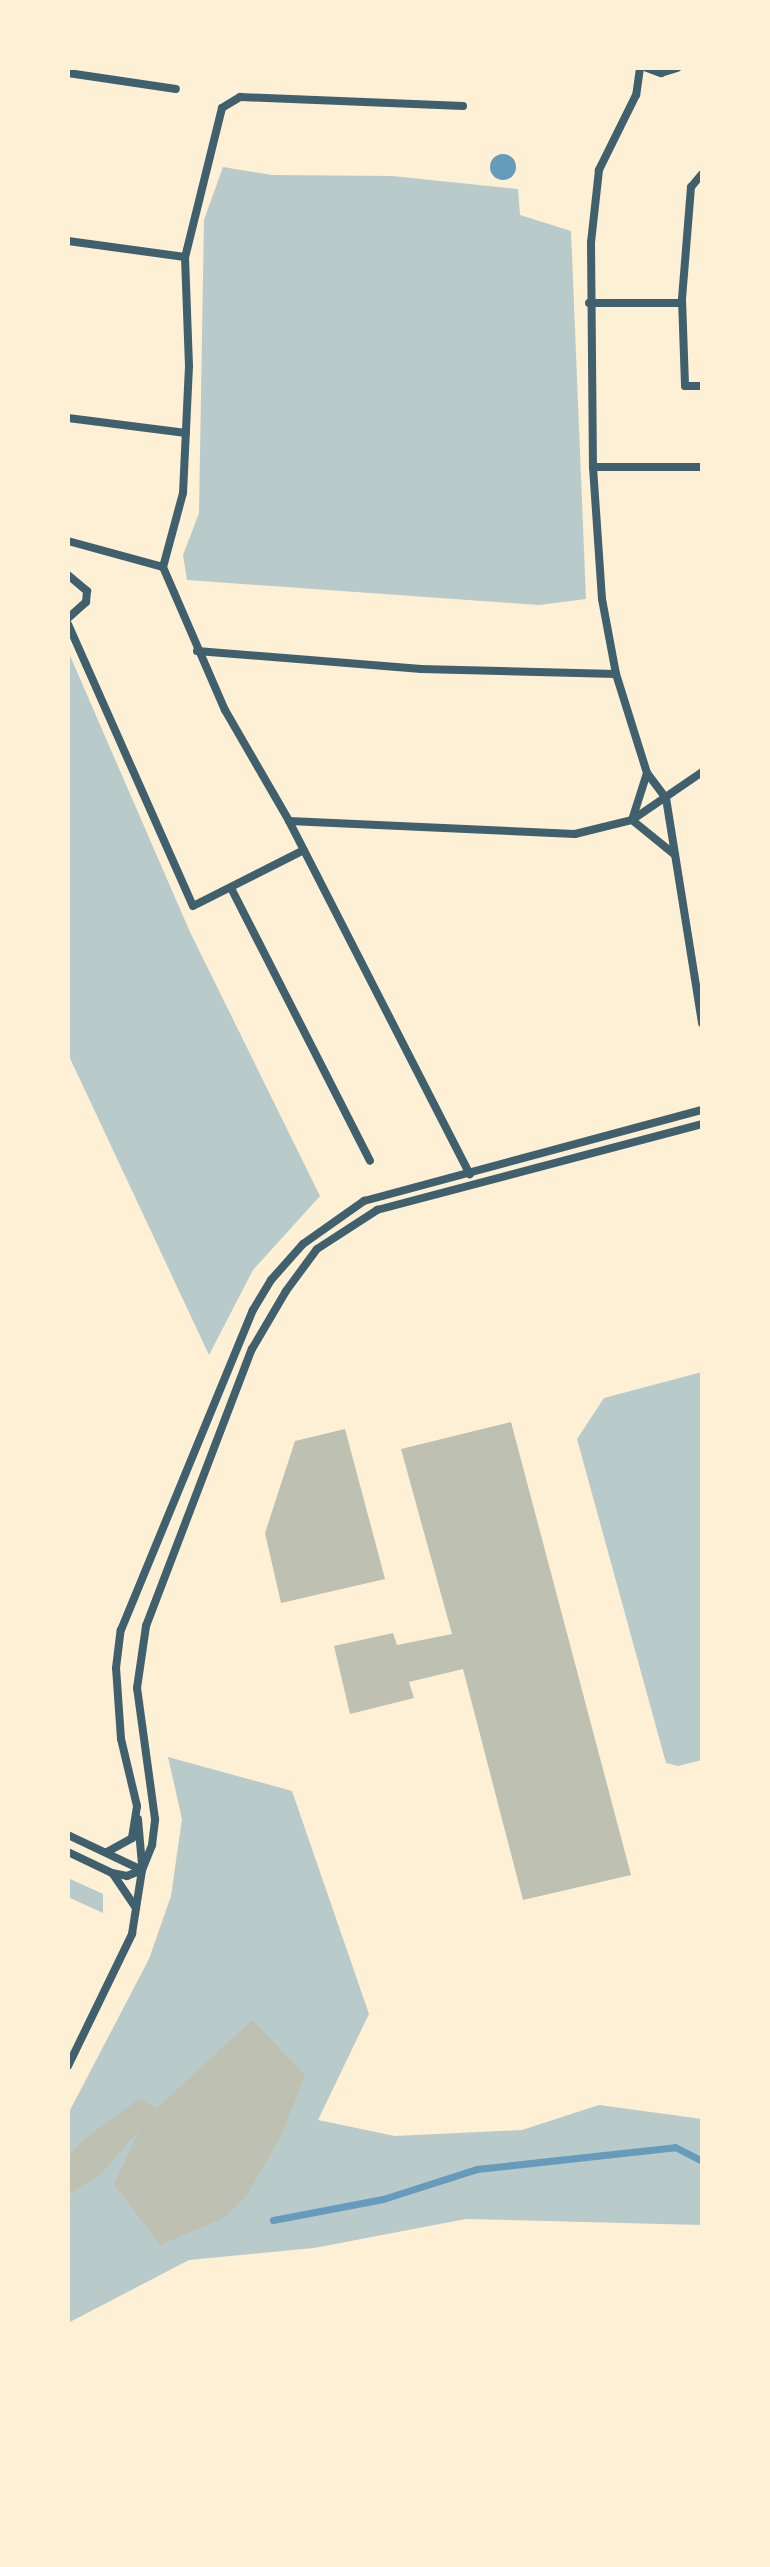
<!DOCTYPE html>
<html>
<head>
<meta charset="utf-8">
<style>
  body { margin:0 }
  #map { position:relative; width:770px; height:2567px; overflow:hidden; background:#fdf0d5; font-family:Raleway,sans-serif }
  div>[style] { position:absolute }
  .green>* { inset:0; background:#b9caca }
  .water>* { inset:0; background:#669bbc }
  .round { border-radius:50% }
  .stream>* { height:7px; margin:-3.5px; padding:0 3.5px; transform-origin:3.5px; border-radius:3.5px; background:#669bbc }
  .building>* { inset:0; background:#bec0b2 }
  .minor>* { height:8px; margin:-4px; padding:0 4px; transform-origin:4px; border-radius:4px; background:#3f606c }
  span { translate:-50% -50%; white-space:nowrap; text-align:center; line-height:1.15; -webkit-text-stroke:8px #fdf0d5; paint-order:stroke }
  .frame { position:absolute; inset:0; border:70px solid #fdf0d5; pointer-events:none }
</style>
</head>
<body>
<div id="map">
  <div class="green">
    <i style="clip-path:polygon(223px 167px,272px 175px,392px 176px,518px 189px,520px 215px,571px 231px,586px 599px,539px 605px,187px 580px,183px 555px,199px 513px,204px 220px)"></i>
    <i style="clip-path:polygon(68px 651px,190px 932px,320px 1196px,253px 1270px,209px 1355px,68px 1054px)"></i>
    <i style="clip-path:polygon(702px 1372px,702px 1760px,678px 1766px,666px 1763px,577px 1439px,604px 1398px)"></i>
    <i style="clip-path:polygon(168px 1757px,292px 1791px,369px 2014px,318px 2120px,395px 2136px,522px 2130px,599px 2105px,702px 2119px,702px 2225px,466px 2219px,314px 2248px,189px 2260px,68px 2323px,68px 2114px,149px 1959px,171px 1896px,182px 1819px)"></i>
    <i style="clip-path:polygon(68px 1878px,103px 1894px,103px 1913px,68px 1897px)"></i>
  </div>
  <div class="water">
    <i class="round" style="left:490px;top:154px;width:26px;height:26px"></i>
  </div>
  <div class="stream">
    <i style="left:273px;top:2220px;width:112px;rotate:-10.8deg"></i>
    <i style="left:383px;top:2199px;width:99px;rotate:-17.7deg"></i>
    <i style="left:477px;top:2169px;width:199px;rotate:-6.3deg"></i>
    <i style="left:675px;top:2147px;width:30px;rotate:27deg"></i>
  </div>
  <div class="building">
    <i style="clip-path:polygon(511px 1422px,631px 1875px,523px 1900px,463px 1669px,409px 1682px,414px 1698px,350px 1714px,334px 1646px,393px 1633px,397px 1645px,452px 1634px,401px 1449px)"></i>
    <i style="clip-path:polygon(345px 1429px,385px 1579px,281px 1603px,265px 1533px,295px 1441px)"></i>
    <i style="clip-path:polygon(252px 2020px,305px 2075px,282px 2134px,247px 2195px,224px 2218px,160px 2245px,114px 2184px,140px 2129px,102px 2173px,68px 2195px,68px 2157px,83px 2140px,139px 2099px,157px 2108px)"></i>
  </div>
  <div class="minor">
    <i style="left:640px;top:68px;width:27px;rotate:98deg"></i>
    <i style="left:636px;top:95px;width:84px;rotate:116.3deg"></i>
    <i style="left:599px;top:170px;width:72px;rotate:96.3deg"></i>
    <i style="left:591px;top:242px;width:225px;rotate:89.5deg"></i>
    <i style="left:593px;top:467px;width:132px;rotate:86.1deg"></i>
    <i style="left:602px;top:599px;width:76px;rotate:79.4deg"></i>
    <i style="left:616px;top:674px;width:104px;rotate:72.6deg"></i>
    <i style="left:647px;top:773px;width:31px;rotate:53deg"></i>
    <i style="left:666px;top:798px;width:228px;rotate:80.9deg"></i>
    <i style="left:647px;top:68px;width:15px;rotate:20deg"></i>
    <i style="left:661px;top:73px;width:17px;rotate:-17deg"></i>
    <i style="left:68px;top:73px;width:109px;rotate:8.4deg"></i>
    <i style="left:463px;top:106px;width:223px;rotate:-177.7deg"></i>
    <i style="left:240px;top:97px;width:21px;rotate:149deg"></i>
    <i style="left:222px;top:108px;width:154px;rotate:103.9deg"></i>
    <i style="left:185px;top:257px;width:109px;rotate:87.9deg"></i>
    <i style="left:189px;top:366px;width:127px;rotate:92.7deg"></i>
    <i style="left:183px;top:493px;width:77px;rotate:105.1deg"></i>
    <i style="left:163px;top:567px;width:156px;rotate:66.6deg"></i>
    <i style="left:225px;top:710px;width:128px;rotate:60deg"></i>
    <i style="left:289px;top:821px;width:397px;rotate:62.9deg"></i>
    <i style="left:702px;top:174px;width:17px;rotate:130deg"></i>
    <i style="left:691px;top:187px;width:112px;rotate:94.6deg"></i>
    <i style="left:682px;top:299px;width:87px;rotate:88deg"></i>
    <i style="left:685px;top:386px;width:17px"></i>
    <i style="left:68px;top:241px;width:118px;rotate:7.8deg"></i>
    <i style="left:589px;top:303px;width:93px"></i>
    <i style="left:68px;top:418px;width:119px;rotate:7.2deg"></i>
    <i style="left:593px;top:467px;width:109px"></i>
    <i style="left:68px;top:541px;width:98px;rotate:15.3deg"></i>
    <i style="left:68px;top:575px;width:25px;rotate:40deg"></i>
    <i style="left:87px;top:591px;width:11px;rotate:95deg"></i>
    <i style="left:86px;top:602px;width:24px;rotate:138deg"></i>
    <i style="left:68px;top:624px;width:308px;rotate:66.1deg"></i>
    <i style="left:193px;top:906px;width:124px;rotate:-26.8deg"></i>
    <i style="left:197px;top:651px;width:225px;rotate:4.6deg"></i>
    <i style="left:421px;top:669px;width:195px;rotate:1.5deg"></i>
    <i style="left:647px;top:773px;width:49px;rotate:107.7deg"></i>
    <i style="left:632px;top:820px;width:55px;rotate:39.1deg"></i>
    <i style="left:289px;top:821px;width:286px;rotate:2.6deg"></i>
    <i style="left:575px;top:834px;width:59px;rotate:-13.8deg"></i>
    <i style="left:632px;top:820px;width:85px;rotate:-34.4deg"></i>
    <i style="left:231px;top:888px;width:306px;rotate:63deg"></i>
    <i style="left:138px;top:1819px;width:46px;rotate:85deg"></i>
    <i style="left:68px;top:1835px;width:82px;rotate:25.3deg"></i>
    <i style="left:68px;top:1852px;width:49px;rotate:25.5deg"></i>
    <i style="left:112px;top:1873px;width:15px;rotate:11deg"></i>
    <i style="left:127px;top:1876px;width:16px;rotate:-22deg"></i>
    <i style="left:107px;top:1852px;width:29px;rotate:-29deg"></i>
    <i style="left:132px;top:1838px;width:32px;rotate:-81deg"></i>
    <i style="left:137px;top:1806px;width:69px;rotate:-103.4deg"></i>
    <i style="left:121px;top:1739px;width:71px;rotate:-94deg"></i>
    <i style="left:116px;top:1668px;width:38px;rotate:-83deg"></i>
    <i style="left:121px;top:1630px;width:346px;rotate:-67.6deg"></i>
    <i style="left:253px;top:1310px;width:35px;rotate:-59deg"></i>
    <i style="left:271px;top:1280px;width:48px;rotate:-48.4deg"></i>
    <i style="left:303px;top:1244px;width:75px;rotate:-35.2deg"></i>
    <i style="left:364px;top:1201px;width:350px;rotate:-15.1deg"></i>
    <i style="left:113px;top:1874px;width:41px;rotate:55.9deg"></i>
    <i style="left:68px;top:2066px;width:147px;rotate:-64.1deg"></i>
    <i style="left:132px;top:1934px;width:65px;rotate:-81.1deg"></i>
    <i style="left:142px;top:1870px;width:27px;rotate:-68deg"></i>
    <i style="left:152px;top:1845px;width:26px;rotate:-83deg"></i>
    <i style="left:155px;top:1819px;width:132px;rotate:-97.8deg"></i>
    <i style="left:137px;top:1688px;width:63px;rotate:-81.7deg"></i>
    <i style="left:146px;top:1626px;width:297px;rotate:-69.1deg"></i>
    <i style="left:252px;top:1349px;width:67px;rotate:-59.6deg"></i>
    <i style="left:286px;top:1291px;width:52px;rotate:-53.6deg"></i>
    <i style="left:317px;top:1249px;width:72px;rotate:-33deg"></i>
    <i style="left:377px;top:1210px;width:336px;rotate:-14.8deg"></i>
  </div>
  <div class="frame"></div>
</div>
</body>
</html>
